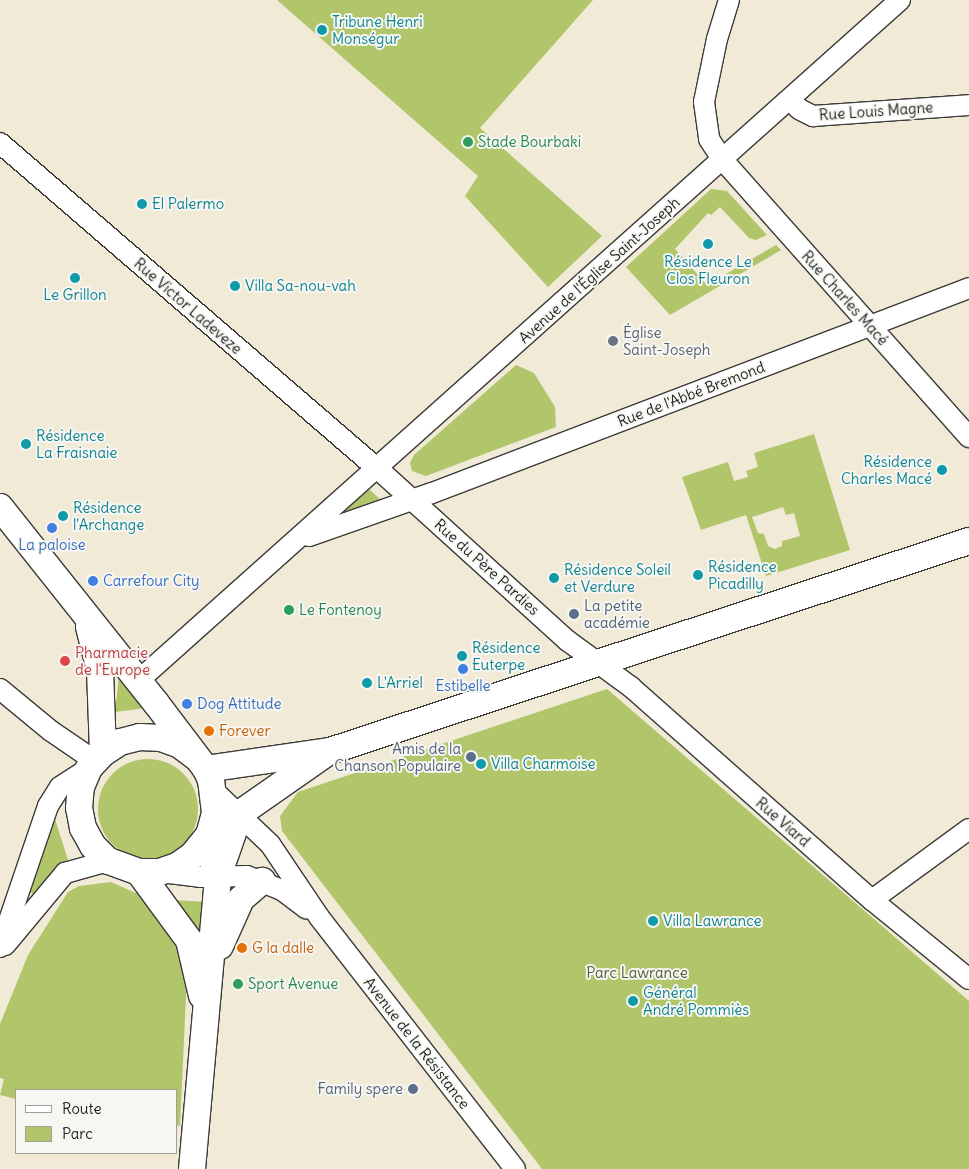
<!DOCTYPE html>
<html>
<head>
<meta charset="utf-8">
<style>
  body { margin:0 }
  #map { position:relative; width:969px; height:1169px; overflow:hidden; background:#f1ead7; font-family:Delius,sans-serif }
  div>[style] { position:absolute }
  .green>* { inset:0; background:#b1c66a }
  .round { border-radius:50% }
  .roads { filter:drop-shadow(1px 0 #3c3b38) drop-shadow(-1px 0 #3c3b38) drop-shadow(0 1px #3c3b38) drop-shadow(0 -1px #3c3b38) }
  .minor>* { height:20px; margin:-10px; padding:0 10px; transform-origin:10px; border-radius:10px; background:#fff }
  .major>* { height:26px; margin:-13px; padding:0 13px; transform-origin:13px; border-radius:13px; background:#fff }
  .dots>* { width:14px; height:14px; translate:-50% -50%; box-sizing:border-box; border:2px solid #f6f6f2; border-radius:50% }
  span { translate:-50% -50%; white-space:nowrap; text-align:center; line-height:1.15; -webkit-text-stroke:4px #f6f6f2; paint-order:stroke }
  .culture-label { font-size:15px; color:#0d838f }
  .left { translate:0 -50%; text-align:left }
  .right { translate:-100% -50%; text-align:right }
  .street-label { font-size:15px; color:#1c1c1c }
  .leisure-label { font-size:15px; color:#27864d }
  .worship-label { font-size:15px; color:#5b616d }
  .shop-label { font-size:15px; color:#366cbe }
  .service-label { font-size:15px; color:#4e5e75 }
  .health-label { font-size:15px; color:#be3a42 }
  .food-label { font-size:15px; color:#c56008 }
  .park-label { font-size:15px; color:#505837 }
  .legend { position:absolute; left:15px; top:1089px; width:162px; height:65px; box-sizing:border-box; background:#f6f6f2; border:1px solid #9f9f9c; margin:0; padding:6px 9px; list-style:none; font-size:15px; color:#1c1c1c }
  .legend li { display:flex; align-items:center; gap:10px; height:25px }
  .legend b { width:25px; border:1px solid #9f9f9c }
</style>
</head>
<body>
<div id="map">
  <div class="green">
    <i style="clip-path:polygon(277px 0,593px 0,480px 128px,602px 236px,548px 287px,465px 196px,478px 176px)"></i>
    <i style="clip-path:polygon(711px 189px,727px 191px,767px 235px,756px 240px,749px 238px,720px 207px,711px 215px,708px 213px,675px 249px,707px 285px,776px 245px,781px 250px,670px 315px,626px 267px)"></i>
    <i style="clip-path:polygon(516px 365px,534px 373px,555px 407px,556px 427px,426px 476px,412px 471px,410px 463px,414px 455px)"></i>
    <i style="clip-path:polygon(evenodd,814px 434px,850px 550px,766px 576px,746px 515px,701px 530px,682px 477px,728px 462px,734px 481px,748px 477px,746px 471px,758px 467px,754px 453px,814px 434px,783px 507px,786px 515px,794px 513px,800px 536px,782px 541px,782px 546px,775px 549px,768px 546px,764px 534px,758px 533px,752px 517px,783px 507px)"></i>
    <i style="clip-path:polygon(369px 489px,382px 501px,340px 515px)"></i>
    <i style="clip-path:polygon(119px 676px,146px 708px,115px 712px)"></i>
    <i style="clip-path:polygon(607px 689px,969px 1001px,969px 1169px,542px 1169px,282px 831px,280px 816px,298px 792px)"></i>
    <i class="round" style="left:98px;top:759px;width:100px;height:100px"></i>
    <i style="clip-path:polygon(54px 816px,68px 860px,52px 872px,33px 894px,28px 891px)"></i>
    <i style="clip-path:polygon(111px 882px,138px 894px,171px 935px,187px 975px,180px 1126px,176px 1125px,176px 1090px,16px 1090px,16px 1099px,0 1095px,4px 1079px,0 1078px,0 1024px,28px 955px,68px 892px,79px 886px)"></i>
    <i style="clip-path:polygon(174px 900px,206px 902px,206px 943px)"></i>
  </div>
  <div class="roads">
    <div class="minor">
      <i style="left:729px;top:0;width:41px;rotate:107.1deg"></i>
      <i style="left:717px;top:39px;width:64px;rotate:101.7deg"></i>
      <i style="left:704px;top:102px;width:37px;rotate:82deg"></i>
      <i style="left:709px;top:139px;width:24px;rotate:57deg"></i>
      <i style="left:722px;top:159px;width:372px;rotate:48.4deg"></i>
      <i style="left:790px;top:99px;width:13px;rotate:48deg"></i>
      <i style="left:799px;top:109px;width:16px;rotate:27deg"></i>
      <i style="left:813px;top:116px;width:156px;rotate:-4deg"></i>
      <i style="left:0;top:143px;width:498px;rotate:40.8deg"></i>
      <i style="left:377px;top:468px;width:258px;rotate:42.2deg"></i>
      <i style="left:568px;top:641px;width:78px;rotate:36.1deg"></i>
      <i style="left:631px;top:687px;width:322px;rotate:41.5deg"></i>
      <i style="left:872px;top:900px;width:125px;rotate:39.2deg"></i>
      <i style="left:309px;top:536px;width:130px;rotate:-19.3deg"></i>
      <i style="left:432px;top:493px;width:575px;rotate:-20.89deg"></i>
      <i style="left:138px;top:681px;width:1022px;rotate:-41.79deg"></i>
      <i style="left:0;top:689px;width:66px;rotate:39.5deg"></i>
      <i style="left:51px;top:731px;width:53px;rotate:34.3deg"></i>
      <i style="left:214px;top:791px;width:77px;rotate:43.4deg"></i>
      <i style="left:270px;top:844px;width:88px;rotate:56.1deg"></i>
      <i style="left:319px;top:917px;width:319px;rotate:52.1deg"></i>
      <i style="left:161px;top:872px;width:39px;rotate:7deg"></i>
      <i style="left:200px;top:877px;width:47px;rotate:-1.2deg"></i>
      <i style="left:247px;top:876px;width:38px;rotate:22deg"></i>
      <i style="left:282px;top:890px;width:31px;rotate:37deg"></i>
      <i style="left:872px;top:900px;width:120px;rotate:-36.2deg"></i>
      <i style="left:5px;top:945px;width:94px;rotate:-50.2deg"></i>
      <i style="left:65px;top:873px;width:45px;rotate:-15.6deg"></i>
      <i style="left:0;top:947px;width:149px;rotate:-71.2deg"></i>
      <i style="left:48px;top:806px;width:22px;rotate:-58deg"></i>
      <i style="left:60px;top:787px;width:35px;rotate:-33deg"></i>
    </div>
    <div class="major">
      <i style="left:0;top:507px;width:251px;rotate:51.5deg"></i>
      <i style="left:156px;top:703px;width:83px;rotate:52.9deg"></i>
      <i style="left:206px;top:769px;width:12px;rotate:66deg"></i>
      <i style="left:211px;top:780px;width:33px;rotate:83deg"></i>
      <i style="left:215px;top:813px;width:23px;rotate:105deg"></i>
      <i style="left:209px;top:835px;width:26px;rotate:129deg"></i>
      <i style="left:193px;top:855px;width:19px;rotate:145deg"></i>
      <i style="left:177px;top:866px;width:18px;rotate:161deg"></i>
      <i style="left:160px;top:872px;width:21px;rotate:180deg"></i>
      <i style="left:139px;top:872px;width:33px;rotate:-160deg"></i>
      <i style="left:108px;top:861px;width:21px;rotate:-135deg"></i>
      <i style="left:93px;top:846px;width:21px;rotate:-119deg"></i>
      <i style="left:83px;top:828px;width:20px;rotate:-101deg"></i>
      <i style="left:79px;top:808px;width:21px;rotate:-85deg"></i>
      <i style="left:81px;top:787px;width:21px;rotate:-67deg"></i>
      <i style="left:89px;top:768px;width:21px;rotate:-47deg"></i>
      <i style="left:103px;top:753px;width:20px;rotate:-33deg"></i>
      <i style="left:120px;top:742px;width:21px;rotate:-14deg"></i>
      <i style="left:140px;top:737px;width:21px;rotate:3deg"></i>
      <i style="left:161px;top:738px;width:20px;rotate:20deg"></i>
      <i style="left:180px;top:745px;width:21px;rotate:37deg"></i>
      <i style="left:89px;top:627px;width:44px;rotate:75.7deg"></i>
      <i style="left:100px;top:670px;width:83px;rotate:87.9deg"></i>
      <i style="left:206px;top:769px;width:125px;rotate:-8.3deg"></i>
      <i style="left:330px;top:751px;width:673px;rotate:-18.19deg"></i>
      <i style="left:209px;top:835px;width:141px;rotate:-34.9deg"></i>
      <i style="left:139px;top:872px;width:84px;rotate:53.7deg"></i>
      <i style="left:189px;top:940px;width:57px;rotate:76.9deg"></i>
      <i style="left:218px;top:876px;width:67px;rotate:-70.8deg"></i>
      <i style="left:220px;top:946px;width:51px;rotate:-65.9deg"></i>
      <i style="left:241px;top:899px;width:28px;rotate:-41deg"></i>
      <i style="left:192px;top:1169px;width:294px;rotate:-84.9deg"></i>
      <i style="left:218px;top:876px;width:37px;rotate:-110deg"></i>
    </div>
  </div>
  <div class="dots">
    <i style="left:322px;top:30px;background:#0f9aa8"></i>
    <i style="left:468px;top:142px;background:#2e9e5b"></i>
    <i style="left:142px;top:204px;background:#0f9aa8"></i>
    <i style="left:708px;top:244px;background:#0f9aa8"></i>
    <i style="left:75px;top:278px;background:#0f9aa8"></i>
    <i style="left:235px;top:286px;background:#0f9aa8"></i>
    <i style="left:613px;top:341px;background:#6b7280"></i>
    <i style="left:26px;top:444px;background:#0f9aa8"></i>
    <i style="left:942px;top:470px;background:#0f9aa8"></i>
    <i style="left:63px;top:516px;background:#0f9aa8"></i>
    <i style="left:52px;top:528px;background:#3f7fe0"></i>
    <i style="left:698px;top:575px;background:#0f9aa8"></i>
    <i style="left:554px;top:578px;background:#0f9aa8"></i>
    <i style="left:93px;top:581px;background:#3f7fe0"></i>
    <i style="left:289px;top:610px;background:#2e9e5b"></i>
    <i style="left:574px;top:614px;background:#5c6f8a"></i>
    <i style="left:462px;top:656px;background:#0f9aa8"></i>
    <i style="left:65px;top:661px;background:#e0444e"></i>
    <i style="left:463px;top:669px;background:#3f7fe0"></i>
    <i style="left:367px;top:683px;background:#0f9aa8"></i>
    <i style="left:187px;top:704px;background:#3f7fe0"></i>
    <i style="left:209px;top:731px;background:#e8710a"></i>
    <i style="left:471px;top:757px;background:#5c6f8a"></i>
    <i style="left:481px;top:764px;background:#0f9aa8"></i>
    <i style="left:653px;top:921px;background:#0f9aa8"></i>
    <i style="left:242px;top:948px;background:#e8710a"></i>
    <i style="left:238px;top:984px;background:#2e9e5b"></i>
    <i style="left:633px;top:1001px;background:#0f9aa8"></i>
    <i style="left:413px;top:1089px;background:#5c6f8a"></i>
  </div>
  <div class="culture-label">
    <span class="left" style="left:332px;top:30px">Tribune Henri<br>Monségur</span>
    <span class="left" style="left:152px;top:204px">El Palermo</span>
    <span style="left:708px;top:270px">Résidence Le<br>Clos Fleuron</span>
    <span class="left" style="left:245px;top:286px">Villa Sa-nou-vah</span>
    <span style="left:75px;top:295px">Le Grillon</span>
    <span class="left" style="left:36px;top:444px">Résidence<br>La Fraisnaie</span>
    <span class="right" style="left:932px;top:470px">Résidence<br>Charles Macé</span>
    <span class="left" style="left:73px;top:516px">Résidence<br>l'Archange</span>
    <span class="left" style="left:708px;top:575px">Résidence<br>Picadilly</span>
    <span class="left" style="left:564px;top:578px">Résidence Soleil<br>et Verdure</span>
    <span class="left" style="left:472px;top:656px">Résidence<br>Euterpe</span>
    <span class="left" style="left:377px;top:683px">L'Arriel</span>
    <span class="left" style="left:491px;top:764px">Villa Charmoise</span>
    <span class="left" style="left:663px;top:921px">Villa Lawrance</span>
    <span class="left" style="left:643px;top:1001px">Général<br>André Pommiès</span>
  </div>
  <div class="street-label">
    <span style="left:876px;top:111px;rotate:-4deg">Rue Louis Magne</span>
    <span style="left:599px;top:270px;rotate:-42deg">Avenue de l'Église Saint-Joseph</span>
    <span style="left:845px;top:298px;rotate:48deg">Rue Charles Macé</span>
    <span style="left:188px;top:306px;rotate:41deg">Rue Victor Ladeveze</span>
    <span style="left:691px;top:394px;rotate:-21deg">Rue de l'Abbé Bremond</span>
    <span style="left:487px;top:567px;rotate:42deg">Rue du Père Pardies</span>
    <span style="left:783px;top:822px;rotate:41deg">Rue Viard</span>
    <span style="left:417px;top:1043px;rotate:52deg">Avenue de la Résistance</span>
  </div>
  <div class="leisure-label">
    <span class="left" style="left:478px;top:142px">Stade Bourbaki</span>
    <span class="left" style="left:299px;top:610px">Le Fontenoy</span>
    <span class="left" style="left:248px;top:984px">Sport Avenue</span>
  </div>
  <div class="worship-label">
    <span class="left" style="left:623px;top:341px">Église<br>Saint-Joseph</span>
  </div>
  <div class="shop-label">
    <span style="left:52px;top:545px">La paloise</span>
    <span class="left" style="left:103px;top:581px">Carrefour City</span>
    <span style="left:463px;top:686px">Estibelle</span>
    <span class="left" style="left:197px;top:704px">Dog Attitude</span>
  </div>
  <div class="service-label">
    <span class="left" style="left:584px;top:614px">La petite<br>académie</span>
    <span class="right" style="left:461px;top:757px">Amis de la<br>Chanson Populaire</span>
    <span class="right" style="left:403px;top:1089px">Family spere</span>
  </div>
  <div class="health-label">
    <span class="left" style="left:75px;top:661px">Pharmacie<br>de l'Europe</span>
  </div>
  <div class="food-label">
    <span class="left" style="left:219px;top:731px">Forever</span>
    <span class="left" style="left:252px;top:948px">G la dalle</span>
  </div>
  <div class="park-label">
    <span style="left:637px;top:973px">Parc Lawrance</span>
  </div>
  <ul class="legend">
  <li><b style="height:6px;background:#fff"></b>Route</li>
  <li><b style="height:14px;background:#b1c66a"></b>Parc</li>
  </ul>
</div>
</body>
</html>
